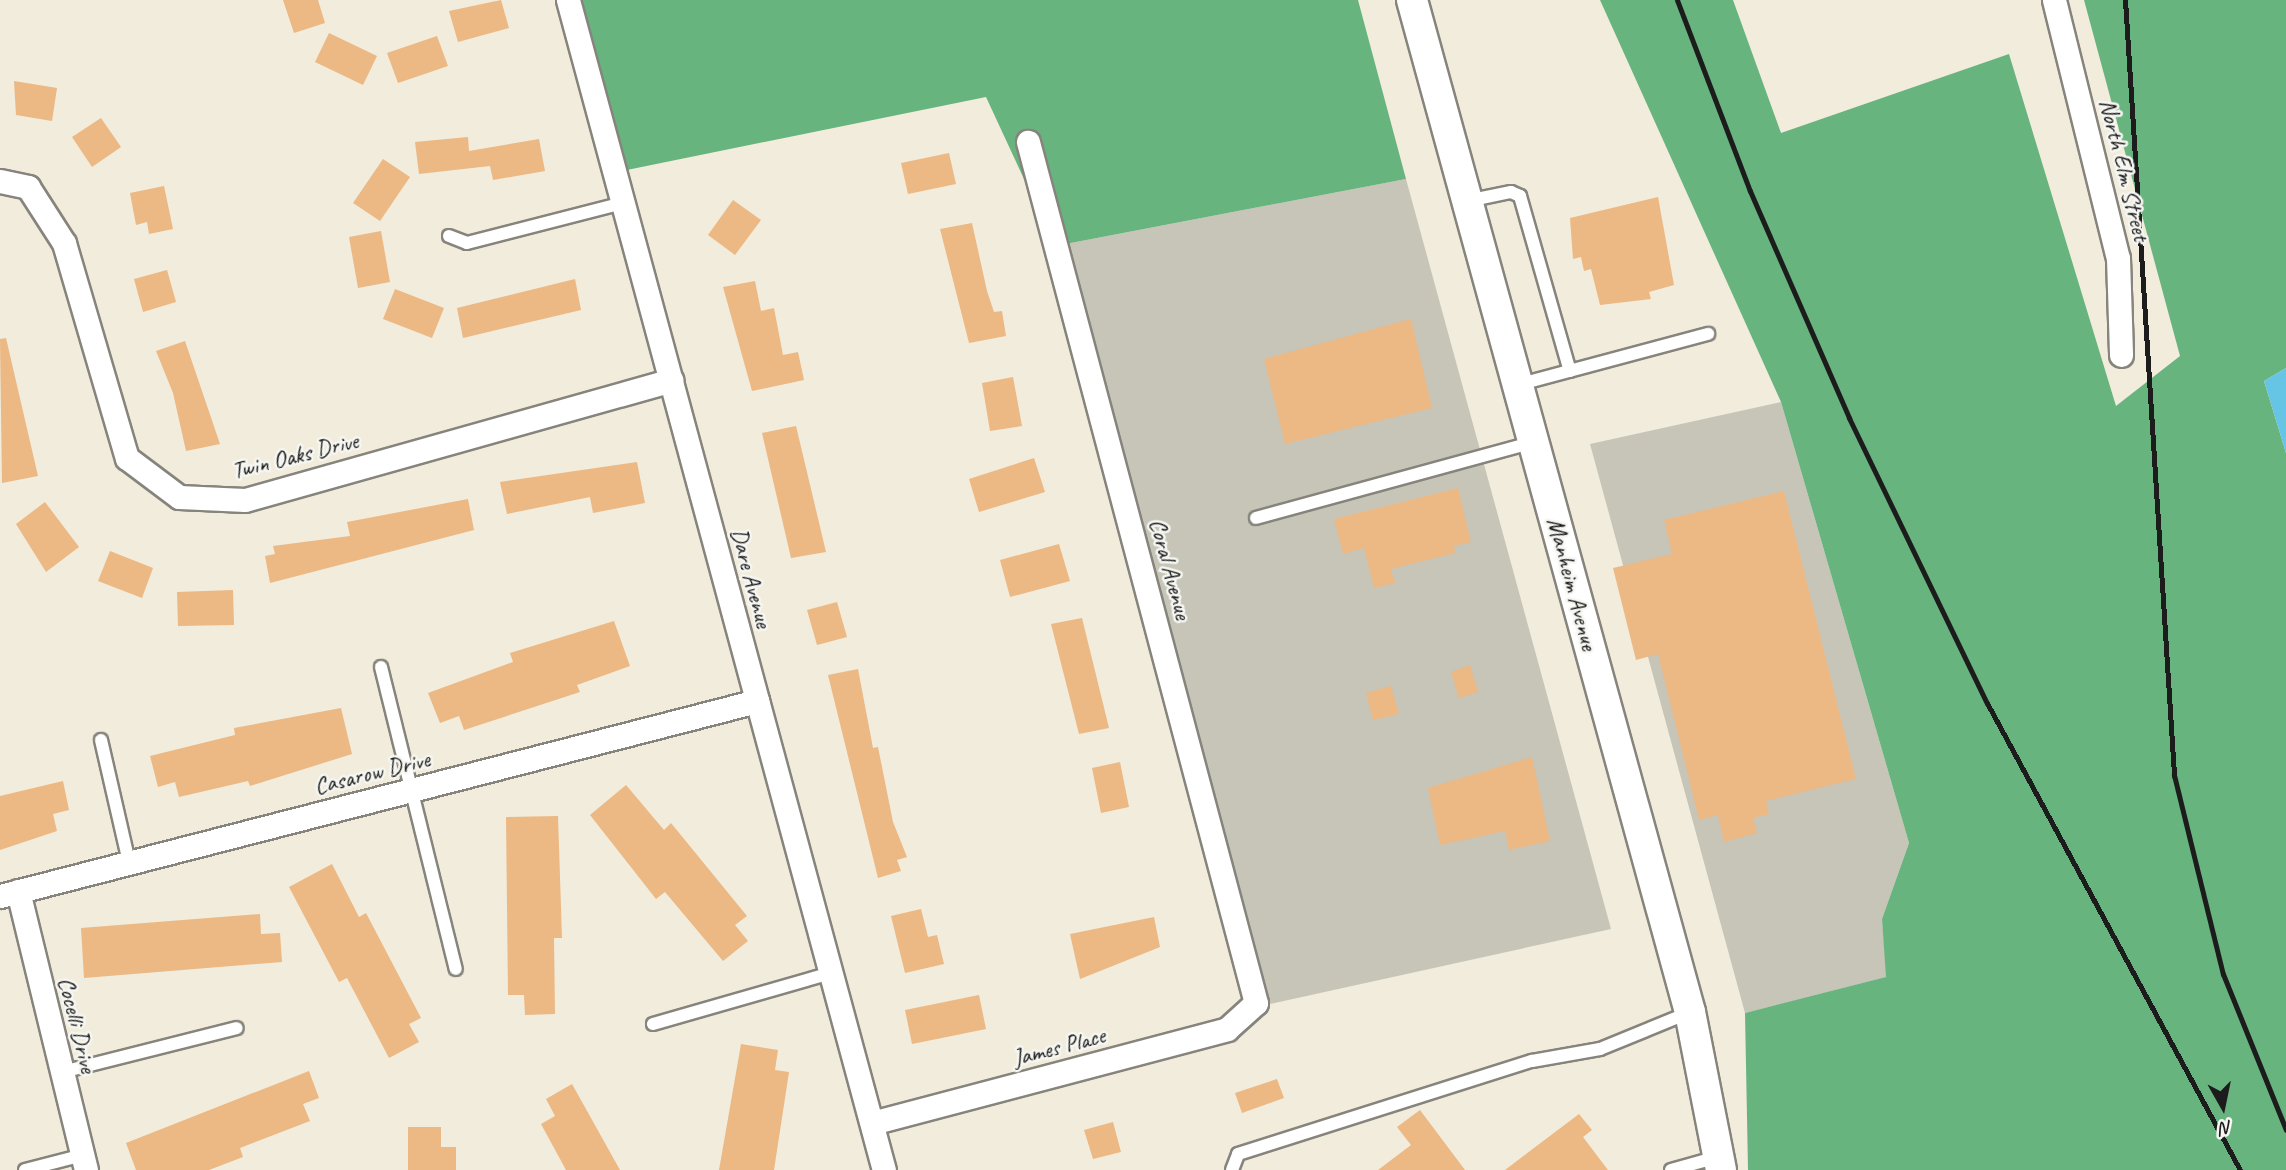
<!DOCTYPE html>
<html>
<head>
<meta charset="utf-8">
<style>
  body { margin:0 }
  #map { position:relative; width:2286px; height:1170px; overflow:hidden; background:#f1ecdb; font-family:Caveat,sans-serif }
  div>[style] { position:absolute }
  .industrial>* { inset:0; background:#c6c5b8 }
  .forest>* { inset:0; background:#68b47e }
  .water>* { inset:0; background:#66c4e4 }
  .building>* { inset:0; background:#ecb884 }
  .roads { filter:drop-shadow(2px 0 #86847c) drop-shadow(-2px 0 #86847c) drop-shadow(0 2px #86847c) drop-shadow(0 -2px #86847c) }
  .service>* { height:12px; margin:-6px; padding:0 6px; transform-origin:6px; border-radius:6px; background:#fff }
  .minor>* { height:23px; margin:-11.5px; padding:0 11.5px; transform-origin:11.5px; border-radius:11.5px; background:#fff }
  .tertiary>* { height:30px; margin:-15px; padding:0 15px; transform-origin:15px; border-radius:15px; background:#fff }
  .rail>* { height:5px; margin:-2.5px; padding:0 2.5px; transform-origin:2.5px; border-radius:2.5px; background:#1c1c1c }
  span { translate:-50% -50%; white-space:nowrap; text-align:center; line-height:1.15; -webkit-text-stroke:5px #f6f6f2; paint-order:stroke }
  .street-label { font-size:24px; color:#1c1c1c }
  .north { position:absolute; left:2188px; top:1072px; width:70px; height:70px; -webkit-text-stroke:5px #f6f6f2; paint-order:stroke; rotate:171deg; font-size:19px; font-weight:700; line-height:28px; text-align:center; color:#1c1c1c }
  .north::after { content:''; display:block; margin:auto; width:24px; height:32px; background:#1c1c1c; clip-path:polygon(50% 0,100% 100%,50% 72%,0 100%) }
</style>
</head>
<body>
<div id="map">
  <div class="industrial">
    <i style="clip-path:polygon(1406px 179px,1611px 929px,1256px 1007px,1055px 246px)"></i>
    <i style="clip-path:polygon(1781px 402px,1909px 843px,1882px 919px,1887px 977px,1745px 1013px,1590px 444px)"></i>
  </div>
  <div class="forest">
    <i style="clip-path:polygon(571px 0,1358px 0,1406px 179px,1055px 246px,986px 97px,617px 172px)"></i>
    <i style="clip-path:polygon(1600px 0,1733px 0,1781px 133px,2009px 54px,2116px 406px,2180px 356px,2084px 0,2286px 0,2286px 368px,2264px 381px,2286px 453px,2286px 1170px,1748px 1170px,1745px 1013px,1886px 977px,1882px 919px,1909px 843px,1781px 402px)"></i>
  </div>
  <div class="water">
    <i style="clip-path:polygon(2286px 368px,2286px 453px,2264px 381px)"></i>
  </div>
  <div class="building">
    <i style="clip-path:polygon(283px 0,318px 0,325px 23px,294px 33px)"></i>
    <i style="clip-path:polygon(501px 0,509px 28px,458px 42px,449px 11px)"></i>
    <i style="clip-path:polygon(329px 33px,377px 56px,363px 85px,315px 62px)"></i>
    <i style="clip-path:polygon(437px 36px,448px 66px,398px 83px,387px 53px)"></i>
    <i style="clip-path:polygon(14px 81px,57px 88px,52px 121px,16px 115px)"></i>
    <i style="clip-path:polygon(101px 118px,121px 147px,92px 167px,72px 137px)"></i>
    <i style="clip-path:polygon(468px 137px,469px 151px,539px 139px,545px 171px,493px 180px,490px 166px,419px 174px,415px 142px)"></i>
    <i style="clip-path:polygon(949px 153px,956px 184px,908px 194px,901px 163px)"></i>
    <i style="clip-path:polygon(383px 159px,410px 177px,380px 221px,353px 203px)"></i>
    <i style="clip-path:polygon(164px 186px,173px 229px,149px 234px,147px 222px,136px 225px,130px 193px)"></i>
    <i style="clip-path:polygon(1658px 197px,1674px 285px,1649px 292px,1651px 299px,1600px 305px,1591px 269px,1584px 271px,1581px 257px,1573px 259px,1570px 218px)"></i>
    <i style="clip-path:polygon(733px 200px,761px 220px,735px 255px,708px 235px)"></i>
    <i style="clip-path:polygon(972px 223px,987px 291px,994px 312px,1002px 311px,1006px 336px,969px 343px,940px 229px)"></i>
    <i style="clip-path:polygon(381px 231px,390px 282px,358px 288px,349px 237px)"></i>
    <i style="clip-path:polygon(167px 270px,176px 302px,143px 312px,134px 279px)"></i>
    <i style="clip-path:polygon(575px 279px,581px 310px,463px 338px,457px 308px)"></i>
    <i style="clip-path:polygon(755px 281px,761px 311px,774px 308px,783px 355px,798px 352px,804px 380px,752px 391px,723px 287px)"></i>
    <i style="clip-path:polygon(395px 289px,444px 308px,432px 338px,383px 319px)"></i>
    <i style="clip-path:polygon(1411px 319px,1432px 408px,1285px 444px,1264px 359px)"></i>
    <i style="clip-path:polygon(6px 338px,38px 476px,2px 483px,0 339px)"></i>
    <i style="clip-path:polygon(185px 341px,220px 444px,186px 451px,173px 393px,156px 351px)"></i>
    <i style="clip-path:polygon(1013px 377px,1022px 426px,990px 431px,982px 383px)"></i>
    <i style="clip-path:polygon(796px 426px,826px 552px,791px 558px,762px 433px)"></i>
    <i style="clip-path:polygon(1034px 458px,1045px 492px,979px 512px,969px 479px)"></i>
    <i style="clip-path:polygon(637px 462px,645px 503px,593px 513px,590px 497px,507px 514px,500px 482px)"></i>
    <i style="clip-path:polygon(1458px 488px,1471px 542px,1454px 546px,1455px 553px,1391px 569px,1395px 583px,1374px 588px,1364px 548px,1343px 554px,1334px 519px)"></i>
    <i style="clip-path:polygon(1784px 491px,1856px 779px,1766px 801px,1769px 814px,1753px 818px,1757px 833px,1724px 842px,1718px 815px,1699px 820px,1658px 654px,1636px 660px,1613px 568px,1672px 554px,1664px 520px)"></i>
    <i style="clip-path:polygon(468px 499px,474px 530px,270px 583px,265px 556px,275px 554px,273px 546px,350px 536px,347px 522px)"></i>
    <i style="clip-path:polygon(45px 502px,79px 547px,46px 572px,16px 524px)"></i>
    <i style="clip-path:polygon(1059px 544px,1070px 581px,1010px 597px,1000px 560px)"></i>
    <i style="clip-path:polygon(110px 551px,153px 568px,142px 598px,98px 581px)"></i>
    <i style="clip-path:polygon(233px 590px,234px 625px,178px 626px,177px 592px)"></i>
    <i style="clip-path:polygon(837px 602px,847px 637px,817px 645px,807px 610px)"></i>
    <i style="clip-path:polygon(1082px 618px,1109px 728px,1079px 734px,1051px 624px)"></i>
    <i style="clip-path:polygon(614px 621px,630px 666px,577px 685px,580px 692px,464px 730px,459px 716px,440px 723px,428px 693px,513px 662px,510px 653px)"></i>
    <i style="clip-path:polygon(1470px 665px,1478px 692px,1459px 698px,1451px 672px)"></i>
    <i style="clip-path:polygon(858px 669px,873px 748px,878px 747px,893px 822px,907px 857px,897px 860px,901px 871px,878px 878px,828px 675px)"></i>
    <i style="clip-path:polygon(1391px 686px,1399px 714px,1373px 720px,1366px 693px)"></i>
    <i style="clip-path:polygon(341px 708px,352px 754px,250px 786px,248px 781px,179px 797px,175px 782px,158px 787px,150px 756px,235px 735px,234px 728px)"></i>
    <i style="clip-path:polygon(1532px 757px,1550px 841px,1509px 850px,1505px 831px,1440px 845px,1428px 788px)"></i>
    <i style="clip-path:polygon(1120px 762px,1129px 807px,1101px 813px,1092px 768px)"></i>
    <i style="clip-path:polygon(63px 781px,69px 810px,53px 814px,57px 831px,0 850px,0 796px)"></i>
    <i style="clip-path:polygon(626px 785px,664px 830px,671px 823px,747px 916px,735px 925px,748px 941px,723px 961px,665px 892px,656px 899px,590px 815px)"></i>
    <i style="clip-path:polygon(558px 816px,562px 938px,554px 938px,555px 1014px,525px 1015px,524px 995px,508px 995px,506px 817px)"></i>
    <i style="clip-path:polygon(332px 864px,359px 917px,366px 913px,421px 1018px,409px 1024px,419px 1042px,389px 1058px,347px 978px,339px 982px,289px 887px)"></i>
    <i style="clip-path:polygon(921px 909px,928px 937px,937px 935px,944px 964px,905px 973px,891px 916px)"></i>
    <i style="clip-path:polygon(260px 914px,261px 934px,280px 933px,282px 962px,84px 978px,81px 928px)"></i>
    <i style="clip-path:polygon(1154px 917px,1160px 947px,1080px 979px,1070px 934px)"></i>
    <i style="clip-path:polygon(979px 995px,986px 1029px,912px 1044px,905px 1010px)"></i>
    <i style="clip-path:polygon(741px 1044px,778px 1050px,775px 1070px,789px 1072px,774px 1170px,719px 1170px)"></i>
    <i style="clip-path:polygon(309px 1071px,319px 1098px,303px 1104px,310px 1121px,240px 1148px,243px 1157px,209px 1170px,136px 1170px,126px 1143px)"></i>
    <i style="clip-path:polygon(1277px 1079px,1284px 1098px,1242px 1113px,1235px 1093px)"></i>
    <i style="clip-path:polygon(572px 1084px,620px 1170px,566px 1170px,541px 1124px,555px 1116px,546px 1099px)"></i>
    <i style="clip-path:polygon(1420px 1110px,1465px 1170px,1378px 1170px,1411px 1145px,1397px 1127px)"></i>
    <i style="clip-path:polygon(1579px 1114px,1592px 1130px,1583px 1137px,1608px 1170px,1505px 1170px)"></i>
    <i style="clip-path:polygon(1113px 1122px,1121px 1152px,1093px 1159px,1084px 1130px)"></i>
    <i style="clip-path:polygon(408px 1127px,441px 1127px,441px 1147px,456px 1147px,456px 1170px,408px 1170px)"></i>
  </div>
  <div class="roads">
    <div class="service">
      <i style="left:1467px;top:201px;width:45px;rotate:-11.6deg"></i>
      <i style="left:1511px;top:192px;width:10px;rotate:24deg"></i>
      <i style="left:1520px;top:196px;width:182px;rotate:74.1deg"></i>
      <i style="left:449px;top:236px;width:19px;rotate:21deg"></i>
      <i style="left:467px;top:243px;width:161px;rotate:-14.4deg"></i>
      <i style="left:1517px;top:385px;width:198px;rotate:-15deg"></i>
      <i style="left:1256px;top:518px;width:287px;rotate:-15.3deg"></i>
      <i style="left:381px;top:667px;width:311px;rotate:76.1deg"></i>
      <i style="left:101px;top:740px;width:125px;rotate:77.1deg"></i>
      <i style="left:653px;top:1024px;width:185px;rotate:-16deg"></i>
      <i style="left:62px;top:1072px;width:180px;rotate:-14.1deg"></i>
      <i style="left:25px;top:1170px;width:60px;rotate:-14.5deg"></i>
      <i style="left:1232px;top:1170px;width:17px;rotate:-69deg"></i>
      <i style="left:1238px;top:1154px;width:308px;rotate:-17.6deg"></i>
      <i style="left:1532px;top:1061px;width:69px;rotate:-10deg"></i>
      <i style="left:1600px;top:1049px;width:97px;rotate:-22.3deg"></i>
      <i style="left:1671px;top:1170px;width:49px;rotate:-15.5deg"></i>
    </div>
    <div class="minor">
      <i style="left:568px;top:0;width:1212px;rotate:74.89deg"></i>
      <i style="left:2054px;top:0;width:266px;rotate:76.1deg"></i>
      <i style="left:2118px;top:258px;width:97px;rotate:88.2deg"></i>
      <i style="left:0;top:181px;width:29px;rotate:12deg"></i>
      <i style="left:28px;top:187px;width:67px;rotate:57.3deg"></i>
      <i style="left:64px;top:243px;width:224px;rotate:73.7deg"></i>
      <i style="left:127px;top:458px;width:65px;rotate:36.9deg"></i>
      <i style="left:179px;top:497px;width:66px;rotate:2.6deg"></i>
      <i style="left:245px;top:500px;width:443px;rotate:-15.7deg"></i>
      <i style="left:18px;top:891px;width:287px;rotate:76.3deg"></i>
      <i style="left:0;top:896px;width:782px;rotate:-14.45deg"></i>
      <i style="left:872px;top:1123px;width:367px;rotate:-14.8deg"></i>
      <i style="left:1227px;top:1029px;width:39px;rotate:-42deg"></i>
      <i style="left:1256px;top:1003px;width:891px;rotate:-104.83deg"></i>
    </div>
    <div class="tertiary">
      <i style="left:1412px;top:0;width:1049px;rotate:74.64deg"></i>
      <i style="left:1690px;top:1012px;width:161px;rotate:78.9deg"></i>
    </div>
  </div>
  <div class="rail">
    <i style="left:1677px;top:0;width:204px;rotate:69.1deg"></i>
    <i style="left:1750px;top:191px;width:248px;rotate:66.4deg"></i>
    <i style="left:1849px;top:418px;width:317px;rotate:64.2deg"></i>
    <i style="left:1987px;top:703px;width:531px;rotate:61.55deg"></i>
    <i style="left:2125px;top:0;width:777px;rotate:86.38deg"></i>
    <i style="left:2174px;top:775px;width:205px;rotate:76.2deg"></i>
    <i style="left:2223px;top:974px;width:168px;rotate:68deg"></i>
  </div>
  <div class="street-label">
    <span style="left:2124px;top:170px;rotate:76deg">North Elm Street</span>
    <span style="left:295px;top:456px;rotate:-14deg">Twin Oaks Drive</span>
    <span style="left:1170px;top:569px;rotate:75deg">Coral Avenue</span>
    <span style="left:751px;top:578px;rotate:75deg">Dare Avenue</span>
    <span style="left:1572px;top:584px;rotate:75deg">Manheim Avenue</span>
    <span style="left:372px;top:773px;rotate:-14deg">Casarow Drive</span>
    <span style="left:77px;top:1025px;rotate:76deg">Cocelli Drive</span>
    <span style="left:1059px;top:1047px;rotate:-15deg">James Place</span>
  </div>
  <div class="north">N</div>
</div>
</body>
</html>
